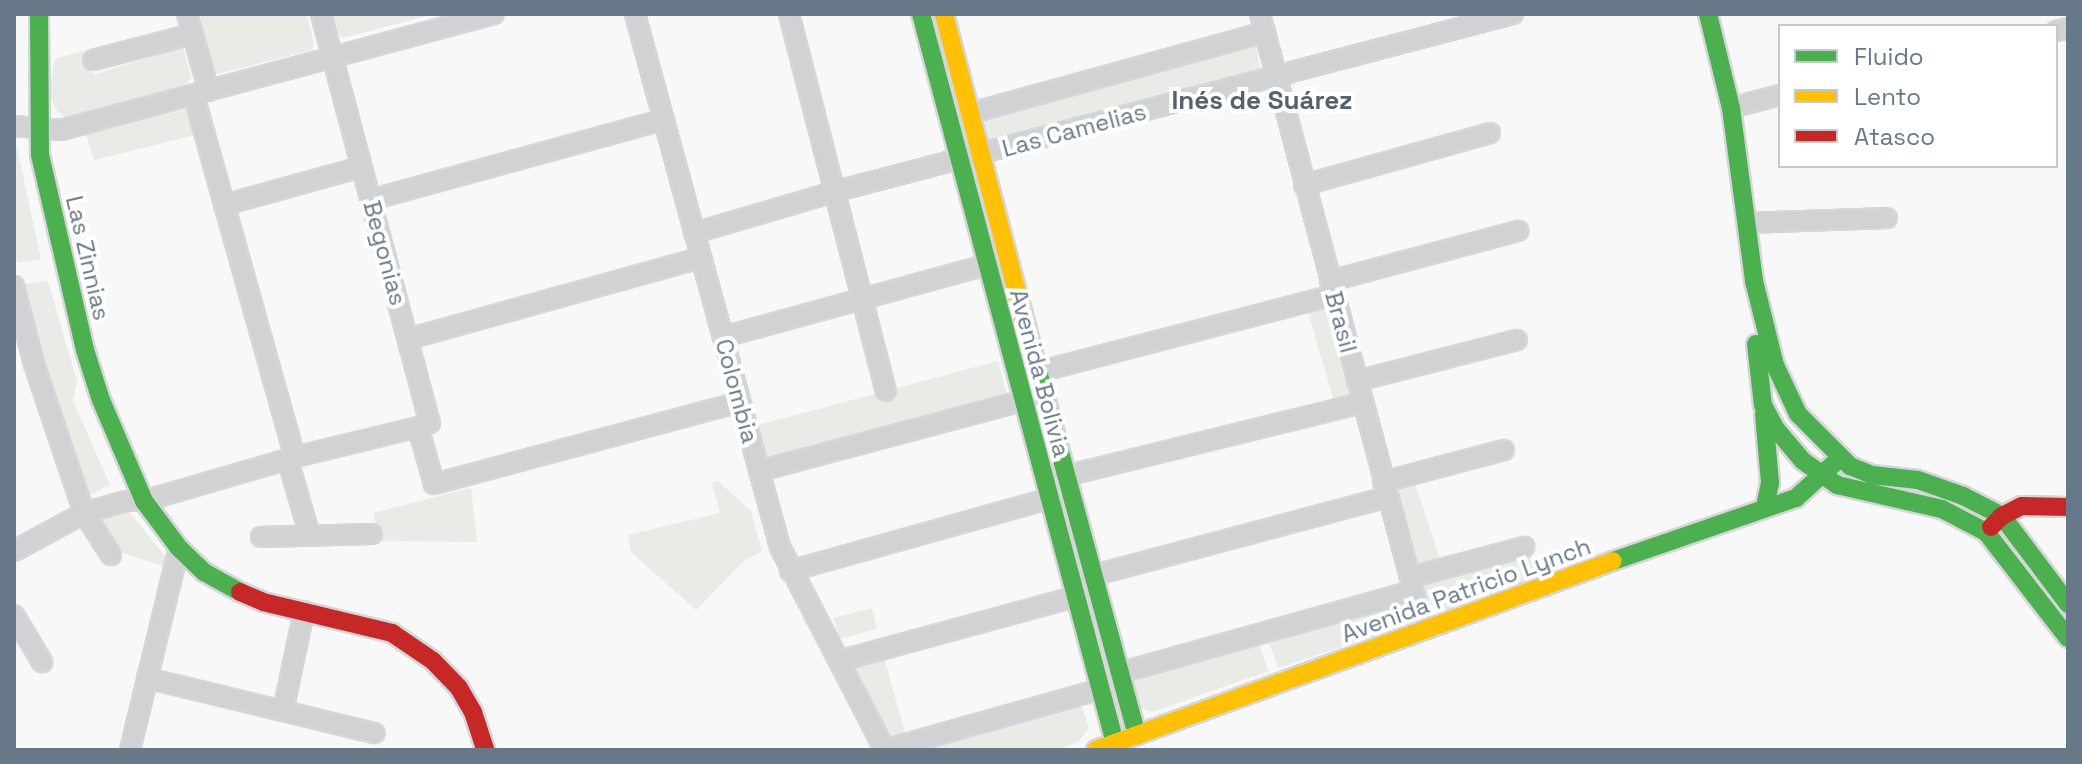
<!DOCTYPE html>
<html>
<head>
<meta charset="utf-8">
<style>
  body { margin:0 }
  #map { position:relative; width:2082px; height:764px; overflow:hidden; background:#f8f8f8; font-family:"Space Grotesk",sans-serif }
  div>[style] { position:absolute }
  .green>* { inset:0; background:#e8ebe6 }
  .roads { filter:drop-shadow(2px 0 #d5d6d7) drop-shadow(-2px 0 #d5d6d7) drop-shadow(0 2px #d5d6d7) drop-shadow(0 -2px #d5d6d7) }
  .street>* { height:18px; margin:-9px; padding:0 9px; transform-origin:9px; border-radius:9px; background:#d0d2d3 }
  .fast>* { height:18px; margin:-9px; padding:0 9px; transform-origin:9px; border-radius:9px; background:#4caf50 }
  .slow>* { height:18px; margin:-9px; padding:0 9px; transform-origin:9px; border-radius:9px; background:#ffc107 }
  .jam>* { height:18px; margin:-9px; padding:0 9px; transform-origin:9px; border-radius:9px; background:#c62828 }
  span { translate:-50% -50%; white-space:nowrap; text-align:center; line-height:1.15; -webkit-text-stroke:8px #fff; paint-order:stroke }
  .street-label { font-size:24px; color:#677888 }
  .neighbourhood-label { font-size:26px; color:#55616d; font-weight:700 }
  .frame { position:absolute; inset:0; border:16px solid #677888; pointer-events:none }
  .legend { position:absolute; left:1778px; top:24px; width:280px; height:144px; box-sizing:border-box; background:#fff; border:2px solid #c2c9cf; margin:0; padding:10px 14px; list-style:none; font-size:24px; color:#677888 }
  .legend li { display:flex; align-items:center; gap:16px; height:40px }
  .legend b { width:40px; border:2px solid #c2c9cf }
</style>
</head>
<body>
<div id="map">
  <div class="green">
    <i style="clip-path:polygon(207px 14px,307px 14px,314px 44px,312px 50px,217px 74px,211px 70px,200px 16px)"></i>
    <i style="clip-path:polygon(330px 14px,434px 14px,343px 38px,333px 30px)"></i>
    <i style="clip-path:polygon(1256px 42px,1260px 70px,1250px 75px,994px 144px,988px 137px,983px 116px)"></i>
    <i style="clip-path:polygon(183px 47px,191px 76px,187px 84px,67px 118px,57px 111px,49px 95px,55px 59px,82px 51px,85px 65px,95px 74px)"></i>
    <i style="clip-path:polygon(191px 108px,199px 134px,94px 160px,86px 135px)"></i>
    <i style="clip-path:polygon(14px 134px,41px 259px,17px 263px,14px 251px)"></i>
    <i style="clip-path:polygon(48px 281px,77px 381px,73px 401px,110px 485px,89px 495px,80px 488px,23px 295px,25px 284px)"></i>
    <i style="clip-path:polygon(1326px 304px,1353px 402px,1335px 405px,1307px 308px)"></i>
    <i style="clip-path:polygon(998px 361px,1008px 399px,767px 460px,758px 425px)"></i>
    <i style="clip-path:polygon(1414px 480px,1442px 566px,1526px 543px,1539px 581px,1442px 616px,1428px 602px,1395px 484px)"></i>
    <i style="clip-path:polygon(718px 481px,751px 511px,762px 551px,743px 562px,696px 610px,631px 552px,628px 535px,720px 513px,712px 482px)"></i>
    <i style="clip-path:polygon(471px 488px,477px 542px,380px 541px,373px 513px)"></i>
    <i style="clip-path:polygon(127px 509px,166px 557px,163px 566px,123px 553px,111px 543px,101px 525px,104px 518px)"></i>
    <i style="clip-path:polygon(1404px 596px,1411px 624px,1278px 668px,1266px 633px)"></i>
    <i style="clip-path:polygon(872px 608px,877px 629px,839px 639px,834px 618px)"></i>
    <i style="clip-path:polygon(1256px 638px,1269px 671px,1152px 712px,1140px 708px,1130px 673px)"></i>
    <i style="clip-path:polygon(883px 654px,908px 743px,1080px 700px,1089px 728px,1078px 742px,1057px 750px,892px 750px,847px 664px)"></i>
  </div>
  <div class="roads">
    <div class="street">
      <i style="left:187px;top:14px;width:80px;rotate:74.1deg"></i>
      <i style="left:321px;top:14px;width:423px;rotate:75.1deg"></i>
      <i style="left:430px;top:423px;width:13px;rotate:162deg"></i>
      <i style="left:418px;top:427px;width:59px;rotate:74.3deg"></i>
      <i style="left:434px;top:484px;width:317px;rotate:-15deg"></i>
      <i style="left:635px;top:14px;width:552px;rotate:74.78deg"></i>
      <i style="left:780px;top:547px;width:229px;rotate:62.7deg"></i>
      <i style="left:789px;top:14px;width:389px;rotate:75.6deg"></i>
      <i style="left:1260px;top:14px;width:637px;rotate:75.09deg"></i>
      <i style="left:2056px;top:31px;width:12px;rotate:-14deg"></i>
      <i style="left:93px;top:60px;width:103px;rotate:-14.6deg"></i>
      <i style="left:194px;top:96px;width:375px;rotate:74.4deg"></i>
      <i style="left:1731px;top:108px;width:51px;rotate:-14.9deg"></i>
      <i style="left:971px;top:113px;width:305px;rotate:-15.4deg"></i>
      <i style="left:14px;top:126px;width:47px;rotate:4.9deg"></i>
      <i style="left:61px;top:130px;width:448px;rotate:-15deg"></i>
      <i style="left:1304px;top:185px;width:193px;rotate:-15.6deg"></i>
      <i style="left:370px;top:200px;width:304px;rotate:-15.3deg"></i>
      <i style="left:224px;top:205px;width:142px;rotate:-15.5deg"></i>
      <i style="left:1747px;top:223px;width:140px;rotate:-2deg"></i>
      <i style="left:694px;top:233px;width:145px;rotate:-16.4deg"></i>
      <i style="left:833px;top:192px;width:703px;rotate:-14.67deg"></i>
      <i style="left:1330px;top:281px;width:195px;rotate:-14.9deg"></i>
      <i style="left:14px;top:286px;width:81px;rotate:75.6deg"></i>
      <i style="left:34px;top:364px;width:157px;rotate:71.4deg"></i>
      <i style="left:84px;top:513px;width:50px;rotate:57.3deg"></i>
      <i style="left:723px;top:337px;width:273px;rotate:-15.3deg"></i>
      <i style="left:408px;top:339px;width:304px;rotate:-15.5deg"></i>
      <i style="left:1038px;top:372px;width:305px;rotate:-14.6deg"></i>
      <i style="left:1357px;top:381px;width:165px;rotate:-14.4deg"></i>
      <i style="left:288px;top:461px;width:78px;rotate:73.7deg"></i>
      <i style="left:759px;top:471px;width:272px;rotate:-14.9deg"></i>
      <i style="left:1065px;top:476px;width:307px;rotate:-13.8deg"></i>
      <i style="left:1383px;top:482px;width:125px;rotate:-14.8deg"></i>
      <i style="left:261px;top:537px;width:111px;rotate:-1.5deg"></i>
      <i style="left:14px;top:551px;width:80px;rotate:-28.5deg"></i>
      <i style="left:84px;top:513px;width:44px;rotate:-15.9deg"></i>
      <i style="left:126px;top:501px;width:18px"></i>
      <i style="left:144px;top:501px;width:157px;rotate:-16.2deg"></i>
      <i style="left:295px;top:457px;width:127px;rotate:-13.7deg"></i>
      <i style="left:790px;top:571px;width:268px;rotate:-15.6deg"></i>
      <i style="left:1423px;top:574px;width:105px;rotate:-15deg"></i>
      <i style="left:1091px;top:576px;width:306px;rotate:-14.9deg"></i>
      <i style="left:14px;top:615px;width:55px;rotate:59.2deg"></i>
      <i style="left:839px;top:661px;width:245px;rotate:-15.2deg"></i>
      <i style="left:1119px;top:673px;width:305px;rotate:-15.6deg"></i>
      <i style="left:147px;top:678px;width:234px;rotate:13.6deg"></i>
      <i style="left:283px;top:711px;width:102px;rotate:-78.1deg"></i>
      <i style="left:130px;top:750px;width:208px;rotate:-76.4deg"></i>
      <i style="left:884px;top:750px;width:225px;rotate:-15.7deg"></i>
    </div>
    <div class="fast">
      <i style="left:39px;top:14px;width:141px;rotate:89.6deg"></i>
      <i style="left:40px;top:155px;width:200px;rotate:77deg"></i>
      <i style="left:85px;top:350px;width:52px;rotate:72.3deg"></i>
      <i style="left:101px;top:400px;width:110px;rotate:66.9deg"></i>
      <i style="left:144px;top:501px;width:59px;rotate:53.3deg"></i>
      <i style="left:179px;top:548px;width:35px;rotate:44deg"></i>
      <i style="left:204px;top:572px;width:41px;rotate:29.1deg"></i>
      <i style="left:921px;top:14px;width:754px;rotate:75.1deg"></i>
      <i style="left:1708px;top:14px;width:97px;rotate:76.3deg"></i>
      <i style="left:1731px;top:108px;width:175px;rotate:82.4deg"></i>
      <i style="left:1754px;top:281px;width:87px;rotate:76deg"></i>
      <i style="left:1775px;top:365px;width:54px;rotate:64.9deg"></i>
      <i style="left:1798px;top:414px;width:74px;rotate:45deg"></i>
      <i style="left:1850px;top:466px;width:24px;rotate:22deg"></i>
      <i style="left:1872px;top:475px;width:46px;rotate:6.2deg"></i>
      <i style="left:1918px;top:480px;width:48px;rotate:19.6deg"></i>
      <i style="left:1963px;top:496px;width:44px;rotate:27.1deg"></i>
      <i style="left:2002px;top:516px;width:110px;rotate:53.1deg"></i>
      <i style="left:1026px;top:327px;width:423px;rotate:74.8deg"></i>
      <i style="left:1756px;top:344px;width:61px;rotate:83.5deg"></i>
      <i style="left:1763px;top:405px;width:26px;rotate:62deg"></i>
      <i style="left:1775px;top:428px;width:43px;rotate:49.7deg"></i>
      <i style="left:1803px;top:461px;width:42px;rotate:35.2deg"></i>
      <i style="left:1837px;top:485px;width:108px;rotate:12.9deg"></i>
      <i style="left:1942px;top:509px;width:50px;rotate:27.6deg"></i>
      <i style="left:1986px;top:532px;width:134px;rotate:52.3deg"></i>
      <i style="left:1764px;top:414px;width:69px;rotate:85deg"></i>
      <i style="left:1770px;top:483px;width:24px;rotate:102deg"></i>
      <i style="left:1613px;top:561px;width:194px;rotate:-19deg"></i>
      <i style="left:1796px;top:498px;width:59px;rotate:-42.3deg"></i>
    </div>
    <div class="slow">
      <i style="left:944px;top:14px;width:324px;rotate:75.3deg"></i>
      <i style="left:1096px;top:750px;width:550px;rotate:-20.08deg"></i>
    </div>
    <div class="jam">
      <i style="left:1991px;top:527px;width:16px;rotate:-45deg"></i>
      <i style="left:2002px;top:516px;width:22px;rotate:-27deg"></i>
      <i style="left:2022px;top:506px;width:46px;rotate:1.2deg"></i>
      <i style="left:240px;top:592px;width:25px;rotate:23deg"></i>
      <i style="left:263px;top:602px;width:133px;rotate:13.5deg"></i>
      <i style="left:392px;top:633px;width:50px;rotate:34.3deg"></i>
      <i style="left:433px;top:661px;width:37px;rotate:46deg"></i>
      <i style="left:459px;top:688px;width:28px;rotate:60deg"></i>
      <i style="left:473px;top:712px;width:40px;rotate:72deg"></i>
    </div>
  </div>
  <div class="street-label">
    <span style="left:1074px;top:130px;rotate:-15deg">Las Camelias</span>
    <span style="left:385px;top:253px;rotate:75deg">Begonias</span>
    <span style="left:88px;top:258px;rotate:77deg">Las Zinnias</span>
    <span style="left:1341px;top:322px;rotate:75deg">Brasil</span>
    <span style="left:1040px;top:373px;rotate:75deg">Avenida Bolivia</span>
    <span style="left:737px;top:391px;rotate:75deg">Colombia</span>
    <span style="left:1466px;top:590px;rotate:-20deg">Avenida Patricio Lynch</span>
  </div>
  <div class="neighbourhood-label">
    <span style="left:1262px;top:101px">Inés de Suárez</span>
  </div>
  <div class="frame"></div>
  <ul class="legend">
  <li><b style="height:10px;background:#4caf50"></b>Fluido</li>
  <li><b style="height:10px;background:#ffc107"></b>Lento</li>
  <li><b style="height:10px;background:#c62828"></b>Atasco</li>
  </ul>
</div>
</body>
</html>
